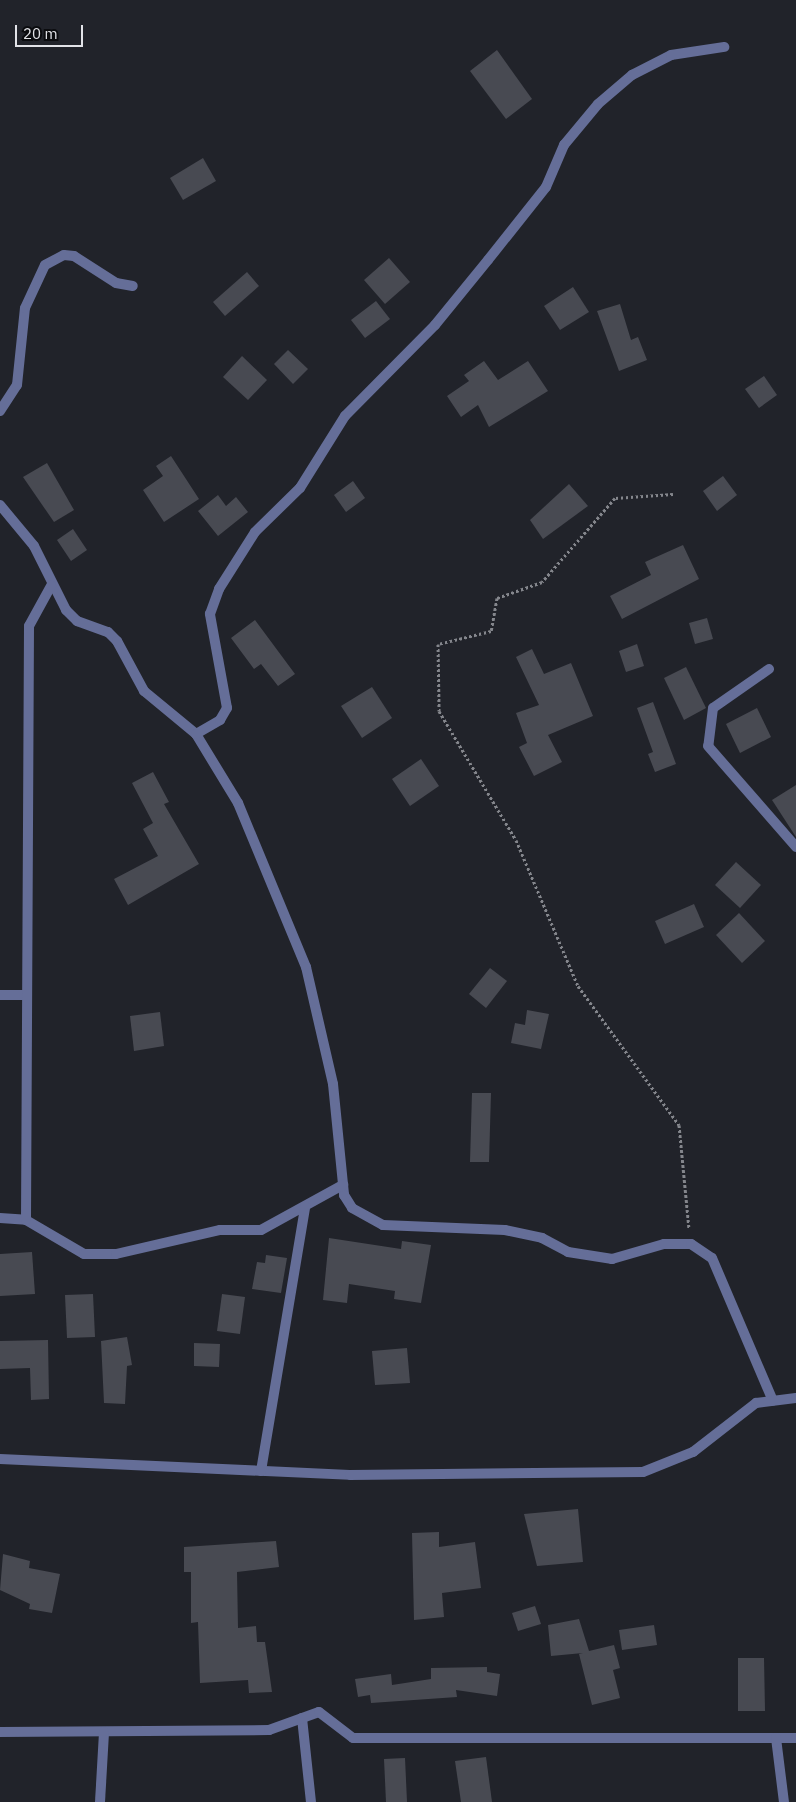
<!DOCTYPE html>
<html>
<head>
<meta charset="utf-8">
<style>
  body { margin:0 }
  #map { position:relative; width:796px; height:1802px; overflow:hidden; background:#21232a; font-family:"IBM Plex Sans",sans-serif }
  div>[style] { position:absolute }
  .building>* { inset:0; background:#484a52 }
  .path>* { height:3px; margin-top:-1.5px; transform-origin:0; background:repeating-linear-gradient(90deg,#84868c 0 2.5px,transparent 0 5px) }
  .minor>* { height:10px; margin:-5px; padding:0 5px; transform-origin:5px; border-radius:5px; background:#656e98 }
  span { translate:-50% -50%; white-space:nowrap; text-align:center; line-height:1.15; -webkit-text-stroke:4px #0b0c0f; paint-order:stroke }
  .scale { position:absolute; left:15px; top:25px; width:68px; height:22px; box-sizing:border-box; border:2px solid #e2e3e8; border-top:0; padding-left:6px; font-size:15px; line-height:18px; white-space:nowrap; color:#e2e3e8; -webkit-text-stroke:4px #0b0c0f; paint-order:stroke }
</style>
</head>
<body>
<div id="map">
  <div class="building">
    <i style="clip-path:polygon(497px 50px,532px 99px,506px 119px,470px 71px)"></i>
    <i style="clip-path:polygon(203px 158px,216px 181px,183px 200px,170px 178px)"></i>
    <i style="clip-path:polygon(389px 258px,410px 282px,385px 304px,364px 280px)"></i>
    <i style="clip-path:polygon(247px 272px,259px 286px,225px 316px,213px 302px)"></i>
    <i style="clip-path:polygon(573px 287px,589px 312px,560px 330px,544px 306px)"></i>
    <i style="clip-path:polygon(376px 301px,390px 319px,365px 338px,351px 320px)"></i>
    <i style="clip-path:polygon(620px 304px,631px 340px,638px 337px,647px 360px,619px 371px,597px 311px)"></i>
    <i style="clip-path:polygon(288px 350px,308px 369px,293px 384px,274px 364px)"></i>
    <i style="clip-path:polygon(242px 356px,267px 380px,248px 400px,223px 377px)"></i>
    <i style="clip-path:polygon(484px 361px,498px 380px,528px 361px,548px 391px,489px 427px,478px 405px,461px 417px,447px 396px,469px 381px,464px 375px)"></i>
    <i style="clip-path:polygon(764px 376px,777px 395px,759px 408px,745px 389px)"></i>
    <i style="clip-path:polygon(171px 456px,199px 499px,164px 522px,143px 490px,163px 476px,156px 466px)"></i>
    <i style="clip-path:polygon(47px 463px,74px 510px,54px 522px,23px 477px)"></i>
    <i style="clip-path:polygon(723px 476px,737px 495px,717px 511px,703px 491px)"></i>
    <i style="clip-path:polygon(353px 481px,365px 498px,346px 512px,334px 495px)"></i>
    <i style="clip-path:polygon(569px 484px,588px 506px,543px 539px,530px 520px)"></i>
    <i style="clip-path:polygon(218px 495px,226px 506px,236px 497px,248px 512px,218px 536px,198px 511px)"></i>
    <i style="clip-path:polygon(73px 529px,87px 550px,71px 561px,57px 540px)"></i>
    <i style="clip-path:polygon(683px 545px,699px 579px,622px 619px,610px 596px,651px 575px,645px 562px)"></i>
    <i style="clip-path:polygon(707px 618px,713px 639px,695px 644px,689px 623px)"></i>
    <i style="clip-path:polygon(255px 620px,295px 674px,278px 686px,261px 664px,254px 669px,231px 638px)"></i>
    <i style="clip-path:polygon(637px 644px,644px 666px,626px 672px,619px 651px)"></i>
    <i style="clip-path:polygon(532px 649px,544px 674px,571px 663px,593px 716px,548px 735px,562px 762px,534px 776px,519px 747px,527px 743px,516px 713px,539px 705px,516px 657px)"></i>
    <i style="clip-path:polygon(686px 667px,706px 708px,684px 720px,664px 678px)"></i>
    <i style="clip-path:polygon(372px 687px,392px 718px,362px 738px,341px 706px)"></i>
    <i style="clip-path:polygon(653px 702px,676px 764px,655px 772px,648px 754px,653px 752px,637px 708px)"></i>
    <i style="clip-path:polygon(757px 708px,771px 737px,740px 753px,726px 724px)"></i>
    <i style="clip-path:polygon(421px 759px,439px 786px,410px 806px,392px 779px)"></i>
    <i style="clip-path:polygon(153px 772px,169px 802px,164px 804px,199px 864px,128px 905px,114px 879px,158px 856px,143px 829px,153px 823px,132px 783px)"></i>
    <i style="clip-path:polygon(796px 785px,796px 837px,772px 800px)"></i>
    <i style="clip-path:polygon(736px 862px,761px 885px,740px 908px,715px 885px)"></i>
    <i style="clip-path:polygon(694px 904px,704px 927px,665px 944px,655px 921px)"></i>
    <i style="clip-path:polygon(739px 913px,765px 941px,742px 963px,716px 935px)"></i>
    <i style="clip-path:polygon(490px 968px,507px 981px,486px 1008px,469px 994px)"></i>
    <i style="clip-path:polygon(527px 1010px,549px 1014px,541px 1049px,511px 1043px,515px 1023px,525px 1025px)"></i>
    <i style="clip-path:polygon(160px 1012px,164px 1046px,134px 1051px,130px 1016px)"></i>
    <i style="clip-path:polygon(472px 1093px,491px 1093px,489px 1162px,470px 1162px)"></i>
    <i style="clip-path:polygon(329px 1238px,401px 1249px,402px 1241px,431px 1245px,421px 1303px,394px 1299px,395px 1291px,349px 1284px,347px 1303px,323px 1300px)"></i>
    <i style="clip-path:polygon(32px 1252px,35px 1294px,0 1296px,0 1254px)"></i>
    <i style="clip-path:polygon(266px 1255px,287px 1258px,281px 1293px,252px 1289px,257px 1262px,265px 1263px)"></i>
    <i style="clip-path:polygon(93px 1294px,95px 1337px,67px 1338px,65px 1295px)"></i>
    <i style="clip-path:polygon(222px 1294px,245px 1297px,240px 1334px,217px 1331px)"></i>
    <i style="clip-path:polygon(127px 1337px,132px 1365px,127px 1366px,125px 1404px,104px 1403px,101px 1341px)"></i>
    <i style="clip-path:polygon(48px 1340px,49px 1399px,31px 1400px,30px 1368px,0 1369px,0 1341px)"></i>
    <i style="clip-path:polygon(194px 1343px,220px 1344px,219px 1367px,194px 1366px)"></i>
    <i style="clip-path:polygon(407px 1348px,410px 1383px,375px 1385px,372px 1351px)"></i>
    <i style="clip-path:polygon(578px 1509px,583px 1562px,537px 1566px,524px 1514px)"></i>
    <i style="clip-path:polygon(439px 1532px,439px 1547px,475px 1542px,481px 1588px,442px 1593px,444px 1617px,414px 1620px,412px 1533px)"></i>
    <i style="clip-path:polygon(276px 1541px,279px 1567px,237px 1572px,238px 1628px,256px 1626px,257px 1642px,265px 1642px,272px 1692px,249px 1693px,248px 1680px,200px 1683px,198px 1622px,191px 1623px,191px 1572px,184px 1572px,184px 1547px)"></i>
    <i style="clip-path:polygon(3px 1554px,30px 1561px,29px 1568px,60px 1574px,52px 1613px,29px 1609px,30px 1604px,0 1590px)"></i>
    <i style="clip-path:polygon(535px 1606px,541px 1624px,518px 1631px,512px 1613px)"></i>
    <i style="clip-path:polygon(579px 1619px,589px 1651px,614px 1645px,620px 1668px,613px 1670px,620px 1698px,592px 1705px,579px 1654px,583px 1653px,551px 1656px,548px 1625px)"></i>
    <i style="clip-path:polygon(654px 1625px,657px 1645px,622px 1650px,619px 1630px)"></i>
    <i style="clip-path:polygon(738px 1658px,764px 1658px,765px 1711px,738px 1711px)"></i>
    <i style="clip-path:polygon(487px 1667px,487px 1672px,500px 1674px,497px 1696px,456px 1690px,457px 1697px,371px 1703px,370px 1695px,358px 1697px,355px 1679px,391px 1674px,392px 1685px,431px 1679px,431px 1668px)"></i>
    <i style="clip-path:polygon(486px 1757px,492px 1802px,461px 1802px,455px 1761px)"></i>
    <i style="clip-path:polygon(405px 1758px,407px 1802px,386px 1802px,384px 1759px)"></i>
  </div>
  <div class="path">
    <i style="left:673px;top:494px;width:58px;rotate:176.1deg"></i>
    <i style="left:615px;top:498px;width:111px;rotate:131deg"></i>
    <i style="left:542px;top:582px;width:48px;rotate:160.4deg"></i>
    <i style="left:497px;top:598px;width:34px;rotate:100deg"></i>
    <i style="left:491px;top:631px;width:55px;rotate:166.2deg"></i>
    <i style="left:438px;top:644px;width:67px;rotate:89.1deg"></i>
    <i style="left:439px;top:711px;width:150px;rotate:59.2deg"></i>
    <i style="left:516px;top:840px;width:159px;rotate:67deg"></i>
    <i style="left:578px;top:986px;width:172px;rotate:54deg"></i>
    <i style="left:679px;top:1125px;width:103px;rotate:84.5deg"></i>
  </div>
  <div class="minor">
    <i style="left:0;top:411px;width:31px;rotate:-57deg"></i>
    <i style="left:17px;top:385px;width:77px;rotate:-84.1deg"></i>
    <i style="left:25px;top:308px;width:47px;rotate:-65.1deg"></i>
    <i style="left:45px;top:265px;width:21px;rotate:-28deg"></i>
    <i style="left:64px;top:255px;width:10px;rotate:6deg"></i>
    <i style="left:74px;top:256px;width:50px;rotate:32.7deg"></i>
    <i style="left:116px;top:283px;width:17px;rotate:10deg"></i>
    <i style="left:0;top:505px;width:53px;rotate:50.3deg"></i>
    <i style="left:34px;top:546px;width:72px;rotate:63.4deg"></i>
    <i style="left:66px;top:610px;width:16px;rotate:45deg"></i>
    <i style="left:77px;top:621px;width:33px;rotate:20deg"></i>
    <i style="left:108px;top:632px;width:13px;rotate:45deg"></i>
    <i style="left:117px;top:641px;width:57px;rotate:61.6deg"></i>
    <i style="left:144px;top:691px;width:67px;rotate:39.6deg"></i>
    <i style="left:196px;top:734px;width:81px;rotate:58.7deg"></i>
    <i style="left:238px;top:803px;width:178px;rotate:67.5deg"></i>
    <i style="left:306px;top:967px;width:120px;rotate:77deg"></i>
    <i style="left:333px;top:1084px;width:112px;rotate:84.3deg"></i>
    <i style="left:344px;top:1195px;width:15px;rotate:58deg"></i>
    <i style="left:352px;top:1208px;width:35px;rotate:29deg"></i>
    <i style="left:383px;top:1225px;width:122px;rotate:2.3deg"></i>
    <i style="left:505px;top:1230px;width:38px;rotate:12deg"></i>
    <i style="left:542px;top:1238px;width:30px;rotate:28deg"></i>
    <i style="left:568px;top:1252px;width:45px;rotate:9deg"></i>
    <i style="left:612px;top:1259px;width:54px;rotate:-16.1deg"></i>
    <i style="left:664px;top:1244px;width:27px"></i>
    <i style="left:691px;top:1244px;width:25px;rotate:34deg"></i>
    <i style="left:712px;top:1258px;width:155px;rotate:66.9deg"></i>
    <i style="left:769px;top:669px;width:68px;rotate:145.1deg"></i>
    <i style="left:713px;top:708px;width:38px;rotate:97deg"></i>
    <i style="left:708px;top:746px;width:134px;rotate:48.9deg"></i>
    <i style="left:196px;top:734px;width:28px;rotate:-30deg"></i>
    <i style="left:220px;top:720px;width:14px;rotate:-60deg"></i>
    <i style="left:227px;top:708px;width:96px;rotate:-100.3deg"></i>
    <i style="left:210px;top:614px;width:27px;rotate:-70deg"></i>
    <i style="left:219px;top:589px;width:67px;rotate:-57.7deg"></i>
    <i style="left:255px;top:532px;width:63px;rotate:-44.4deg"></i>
    <i style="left:300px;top:488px;width:85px;rotate:-58deg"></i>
    <i style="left:345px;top:416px;width:128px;rotate:-45.3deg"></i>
    <i style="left:435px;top:325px;width:84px;rotate:-50.8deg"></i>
    <i style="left:488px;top:260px;width:93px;rotate:-51.5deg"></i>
    <i style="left:546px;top:187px;width:46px;rotate:-66.8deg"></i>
    <i style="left:564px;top:145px;width:53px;rotate:-50.3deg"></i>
    <i style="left:598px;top:104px;width:45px;rotate:-40.5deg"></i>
    <i style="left:632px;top:75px;width:44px;rotate:-27.1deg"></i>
    <i style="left:671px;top:55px;width:54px;rotate:-8.6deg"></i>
    <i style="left:0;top:995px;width:25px"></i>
    <i style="left:0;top:1218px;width:26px;rotate:4deg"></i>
    <i style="left:26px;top:1220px;width:67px;rotate:30.4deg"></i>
    <i style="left:84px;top:1254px;width:32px"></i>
    <i style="left:116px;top:1254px;width:107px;rotate:-13deg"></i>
    <i style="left:220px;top:1230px;width:41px"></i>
    <i style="left:261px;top:1230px;width:94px;rotate:-28.8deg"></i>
    <i style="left:26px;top:1220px;width:594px;rotate:-89.71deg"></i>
    <i style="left:29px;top:626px;width:46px;rotate:-61.2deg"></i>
    <i style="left:0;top:1459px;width:350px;rotate:2.6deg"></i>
    <i style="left:350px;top:1475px;width:293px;rotate:-0.6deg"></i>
    <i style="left:643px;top:1472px;width:54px;rotate:-21.8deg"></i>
    <i style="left:693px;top:1452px;width:80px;rotate:-37.9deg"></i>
    <i style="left:756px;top:1403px;width:40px;rotate:-7.1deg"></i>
    <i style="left:261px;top:1471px;width:268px;rotate:-80.5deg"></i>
    <i style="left:302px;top:1718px;width:84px;rotate:83.9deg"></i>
    <i style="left:0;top:1732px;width:269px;rotate:-0.4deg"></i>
    <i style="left:269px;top:1730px;width:53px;rotate:-19.8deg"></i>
    <i style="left:319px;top:1712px;width:43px;rotate:37.4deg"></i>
    <i style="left:353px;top:1738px;width:443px"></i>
    <i style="left:776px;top:1738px;width:64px;rotate:82.9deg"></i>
    <i style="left:100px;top:1802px;width:70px;rotate:-86.7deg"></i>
  </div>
  <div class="scale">20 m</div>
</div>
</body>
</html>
